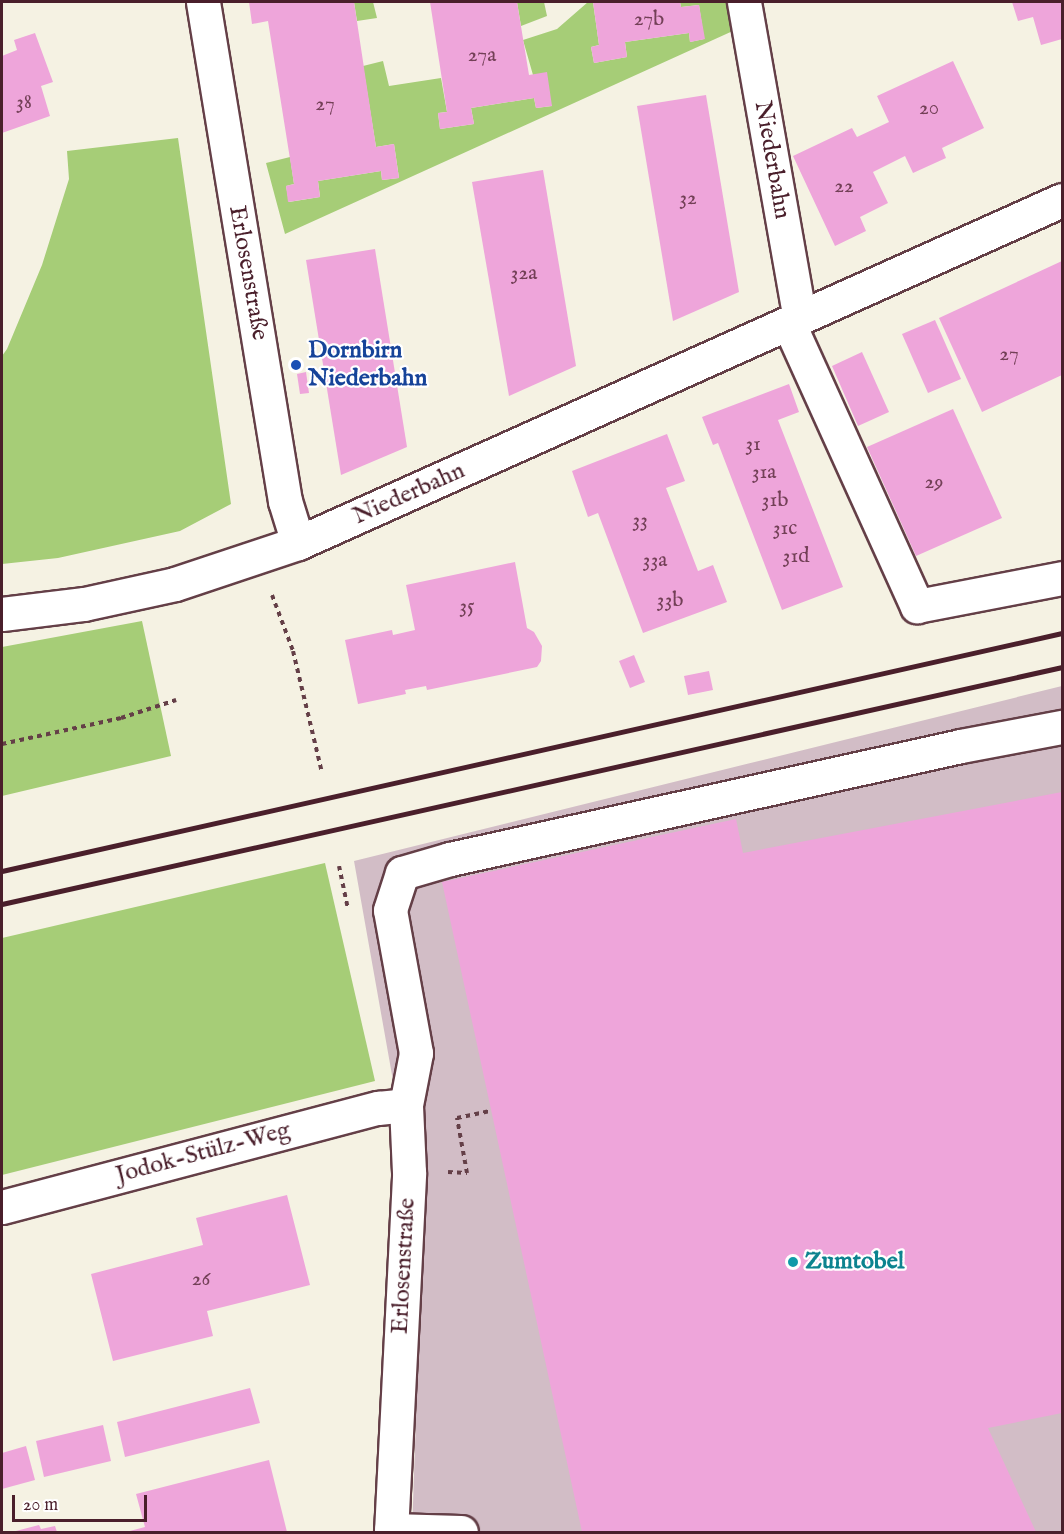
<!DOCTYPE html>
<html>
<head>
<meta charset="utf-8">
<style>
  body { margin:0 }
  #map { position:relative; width:1064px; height:1534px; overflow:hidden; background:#f5f2e3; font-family:"IM FELL English",serif }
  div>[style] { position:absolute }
  .industrial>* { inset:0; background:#d2bdc6 }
  .green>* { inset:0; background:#a6cd77 }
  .building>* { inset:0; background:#eea5da }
  .path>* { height:4px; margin-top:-2px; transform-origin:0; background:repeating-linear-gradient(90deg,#643f47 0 4.5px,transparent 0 9px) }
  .roads { filter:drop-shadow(2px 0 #643f47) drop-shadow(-2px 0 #643f47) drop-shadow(0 2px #643f47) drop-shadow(0 -2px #643f47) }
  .minor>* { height:33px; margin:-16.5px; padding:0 16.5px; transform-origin:16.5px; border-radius:16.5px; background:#fff }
  .rail>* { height:4.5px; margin:-2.25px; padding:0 2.25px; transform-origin:2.25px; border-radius:2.25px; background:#4a1f2b }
  .dots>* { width:16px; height:16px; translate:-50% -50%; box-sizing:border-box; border:3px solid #fff; border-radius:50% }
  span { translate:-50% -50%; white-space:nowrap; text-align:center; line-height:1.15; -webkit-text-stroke:4.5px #fff; paint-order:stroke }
  .number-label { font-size:21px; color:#734057 }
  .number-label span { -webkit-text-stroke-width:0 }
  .street-label { font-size:24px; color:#4a1f2b }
  .transit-label { font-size:24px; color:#164399; font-weight:700 }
  .left { translate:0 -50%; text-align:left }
  .culture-label { font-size:24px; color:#0d838f; font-weight:700 }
  .frame { position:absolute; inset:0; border:3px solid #4a1f2b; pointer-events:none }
  .scale { position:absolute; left:12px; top:1495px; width:135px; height:27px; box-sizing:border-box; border:3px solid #4a1f2b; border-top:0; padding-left:8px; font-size:18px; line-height:21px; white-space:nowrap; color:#4a1f2b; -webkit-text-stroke:4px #fff; paint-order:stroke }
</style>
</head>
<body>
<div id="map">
  <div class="industrial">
    <i style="clip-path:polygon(1062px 686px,1062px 1532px,412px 1532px,422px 1244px,354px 861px)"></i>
  </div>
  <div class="green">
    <i style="clip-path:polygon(354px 2px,373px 2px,377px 18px,357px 21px)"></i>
    <i style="clip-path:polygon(517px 2px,544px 2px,547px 16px,521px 26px)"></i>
    <i style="clip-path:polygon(588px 2px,593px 2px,599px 45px,591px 47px,594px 63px,627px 57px,625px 42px,689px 33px,690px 42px,704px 39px,699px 5px,681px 7px,680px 2px,730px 2px,735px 30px,285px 234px,266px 163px,290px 157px,294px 184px,286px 186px,289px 202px,320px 197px,318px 181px,381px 171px,382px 180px,399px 178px,394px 144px,376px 147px,363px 66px,383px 61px,389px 86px,441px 78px,447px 112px,438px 113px,440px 129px,474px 124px,471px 108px,534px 98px,536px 108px,552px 106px,533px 75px,523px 40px,557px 29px)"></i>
    <i style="clip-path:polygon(178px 138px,231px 504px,180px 531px,58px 558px,2px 564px,2px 356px,7px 349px,42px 265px,69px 179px,67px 151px)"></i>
    <i style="clip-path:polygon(142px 621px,171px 756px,2px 796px,2px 647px)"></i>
    <i style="clip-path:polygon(325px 863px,375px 1081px,2px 1175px,2px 938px)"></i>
  </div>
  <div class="building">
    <i style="clip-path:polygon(249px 2px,354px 2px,376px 147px,394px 144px,399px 178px,382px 180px,381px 171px,318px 181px,320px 197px,288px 202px,286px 186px,294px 184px,268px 21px,252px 24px)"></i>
    <i style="clip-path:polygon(430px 2px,517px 2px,529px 75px,547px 72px,552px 106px,536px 108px,534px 98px,471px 108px,474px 124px,440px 129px,438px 113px,447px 112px)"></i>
    <i style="clip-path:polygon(593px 2px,680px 2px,681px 7px,699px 5px,705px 39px,690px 42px,689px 33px,625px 42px,627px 57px,594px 63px,591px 47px,599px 45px)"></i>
    <i style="clip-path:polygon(1012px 2px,1062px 2px,1062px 39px,1041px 45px,1033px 17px,1018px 21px)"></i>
    <i style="clip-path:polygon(35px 33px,53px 82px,41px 86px,50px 116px,2px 133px,2px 56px,17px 50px,14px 40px)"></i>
    <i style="clip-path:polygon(953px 61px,984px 128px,942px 148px,946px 158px,913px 173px,905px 156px,873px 172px,888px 203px,860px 217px,866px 231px,835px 246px,793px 156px,852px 128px,857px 137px,889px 122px,877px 96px)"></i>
    <i style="clip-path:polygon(706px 95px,739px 292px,673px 321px,637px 106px)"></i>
    <i style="clip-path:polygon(543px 170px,576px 366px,509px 396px,472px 182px)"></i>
    <i style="clip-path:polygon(375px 249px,407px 447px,341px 475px,306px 260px)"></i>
    <i style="clip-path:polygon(1062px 261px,1062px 375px,982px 412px,939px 318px)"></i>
    <i style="clip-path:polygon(935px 320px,961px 379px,928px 393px,902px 334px)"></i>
    <i style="clip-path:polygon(862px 352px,889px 412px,858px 426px,832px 366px)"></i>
    <i style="clip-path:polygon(306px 372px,309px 393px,300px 394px,297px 374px)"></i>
    <i style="clip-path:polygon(789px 384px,799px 412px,778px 420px,843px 587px,782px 610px,718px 443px,713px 445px,702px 417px)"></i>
    <i style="clip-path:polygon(953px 409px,1002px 518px,916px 556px,867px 447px)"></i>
    <i style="clip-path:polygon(667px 434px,685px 481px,666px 488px,698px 571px,713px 565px,727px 602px,643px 633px,598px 513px,588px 517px,572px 471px)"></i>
    <i style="clip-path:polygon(515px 562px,527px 628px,534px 632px,542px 646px,541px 661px,537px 667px,427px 690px,426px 686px,405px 690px,406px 694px,358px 704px,345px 640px,392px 630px,393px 635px,415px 630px,406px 585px)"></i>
    <i style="clip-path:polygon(634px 655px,645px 682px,630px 688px,619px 661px)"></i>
    <i style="clip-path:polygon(709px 671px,713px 690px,688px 695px,684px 676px)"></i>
    <i style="clip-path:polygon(1062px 792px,1062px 1413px,988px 1428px,1036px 1532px,582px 1532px,442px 882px,736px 819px,743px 853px)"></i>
    <i style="clip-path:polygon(287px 1195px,310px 1285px,207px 1311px,213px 1336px,113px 1361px,91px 1274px,203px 1245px,196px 1218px)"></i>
    <i style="clip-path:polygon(250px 1388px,260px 1423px,125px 1457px,117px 1422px)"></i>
    <i style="clip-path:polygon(103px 1425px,111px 1461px,44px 1477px,36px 1441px)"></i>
    <i style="clip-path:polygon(26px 1446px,35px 1480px,2px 1489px,2px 1453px)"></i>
    <i style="clip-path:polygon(269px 1460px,287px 1532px,126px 1532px,145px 1527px,136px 1494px)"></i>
    <i style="clip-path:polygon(39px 1525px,41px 1529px,55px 1526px,57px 1532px,12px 1532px)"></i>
  </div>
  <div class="path">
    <i style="left:272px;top:595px;width:60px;rotate:69.4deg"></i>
    <i style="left:293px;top:651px;width:125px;rotate:76.6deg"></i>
    <i style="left:2px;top:744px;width:122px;rotate:-12.3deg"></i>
    <i style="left:121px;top:718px;width:58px;rotate:-18.1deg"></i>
    <i style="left:339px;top:866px;width:44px;rotate:78.2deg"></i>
    <i style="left:448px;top:1172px;width:19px;rotate:3deg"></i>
    <i style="left:467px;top:1173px;width:56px;rotate:-100.3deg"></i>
    <i style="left:457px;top:1118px;width:35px;rotate:-12deg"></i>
  </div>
  <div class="roads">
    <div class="minor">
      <i style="left:203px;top:2px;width:506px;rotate:80.67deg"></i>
      <i style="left:285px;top:501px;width:44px;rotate:72.8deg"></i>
      <i style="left:744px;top:2px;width:321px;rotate:80deg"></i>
      <i style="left:789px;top:324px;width:310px;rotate:65.6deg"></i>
      <i style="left:917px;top:606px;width:148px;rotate:-10.9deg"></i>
      <i style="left:2px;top:614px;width:83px;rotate:-7deg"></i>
      <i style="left:84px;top:604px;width:93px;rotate:-12.4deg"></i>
      <i style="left:175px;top:584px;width:130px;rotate:-18.4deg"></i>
      <i style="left:298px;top:543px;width:837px;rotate:-24.18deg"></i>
      <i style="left:2px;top:1207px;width:389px;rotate:-14.8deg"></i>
      <i style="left:378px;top:1108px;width:28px;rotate:-6deg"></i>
      <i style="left:391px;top:1530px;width:70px;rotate:1.6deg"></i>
      <i style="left:391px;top:1532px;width:360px;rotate:-87.1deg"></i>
      <i style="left:409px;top:1172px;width:67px;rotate:-92.6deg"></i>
      <i style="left:406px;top:1105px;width:53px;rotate:-79.1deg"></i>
      <i style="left:416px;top:1053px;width:145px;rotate:-100.3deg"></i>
      <i style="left:390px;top:910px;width:39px;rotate:-72deg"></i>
      <i style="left:402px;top:873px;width:50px;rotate:-16.3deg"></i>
      <i style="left:450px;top:859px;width:523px;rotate:-12.47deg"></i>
      <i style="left:961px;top:746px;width:103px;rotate:-10.7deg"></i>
    </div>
  </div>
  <div class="rail">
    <i style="left:2px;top:871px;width:1086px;rotate:-12.65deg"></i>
    <i style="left:2px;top:904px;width:1086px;rotate:-12.6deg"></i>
  </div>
  <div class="dots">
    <i style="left:296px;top:365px;background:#1a4fb4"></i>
    <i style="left:793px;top:1262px;background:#0f9aa8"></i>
  </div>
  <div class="number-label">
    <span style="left:649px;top:20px">27b</span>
    <span style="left:482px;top:56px">27a</span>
    <span style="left:24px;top:103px">38</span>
    <span style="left:325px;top:105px">27</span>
    <span style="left:929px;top:109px">20</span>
    <span style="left:844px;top:187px">22</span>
    <span style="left:688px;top:199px">32</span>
    <span style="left:524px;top:274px">32a</span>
    <span style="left:1009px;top:355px">27</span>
    <span style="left:753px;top:445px">31</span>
    <span style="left:764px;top:473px">31a</span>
    <span style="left:934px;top:483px">29</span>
    <span style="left:775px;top:501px">31b</span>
    <span style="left:640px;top:521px">33</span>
    <span style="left:785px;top:529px">31c</span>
    <span style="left:796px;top:557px">31d</span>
    <span style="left:655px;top:561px">33a</span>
    <span style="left:670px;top:601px">33b</span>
    <span style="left:467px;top:607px">35</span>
    <span style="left:201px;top:1280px">26</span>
  </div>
  <div class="street-label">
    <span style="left:772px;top:160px;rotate:80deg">Niederbahn</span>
    <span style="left:248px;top:273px;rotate:80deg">Erlosenstraße</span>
    <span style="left:409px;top:494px;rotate:-24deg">Niederbahn</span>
    <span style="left:203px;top:1153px;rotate:-15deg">Jodok-Stülz-Weg</span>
    <span style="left:404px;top:1266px;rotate:-87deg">Erlosenstraße</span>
  </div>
  <div class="transit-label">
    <span class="left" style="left:308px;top:365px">Dornbirn<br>Niederbahn</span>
  </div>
  <div class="culture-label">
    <span class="left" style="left:805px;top:1262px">Zumtobel</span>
  </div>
  <div class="frame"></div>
  <div class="scale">20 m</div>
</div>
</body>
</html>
